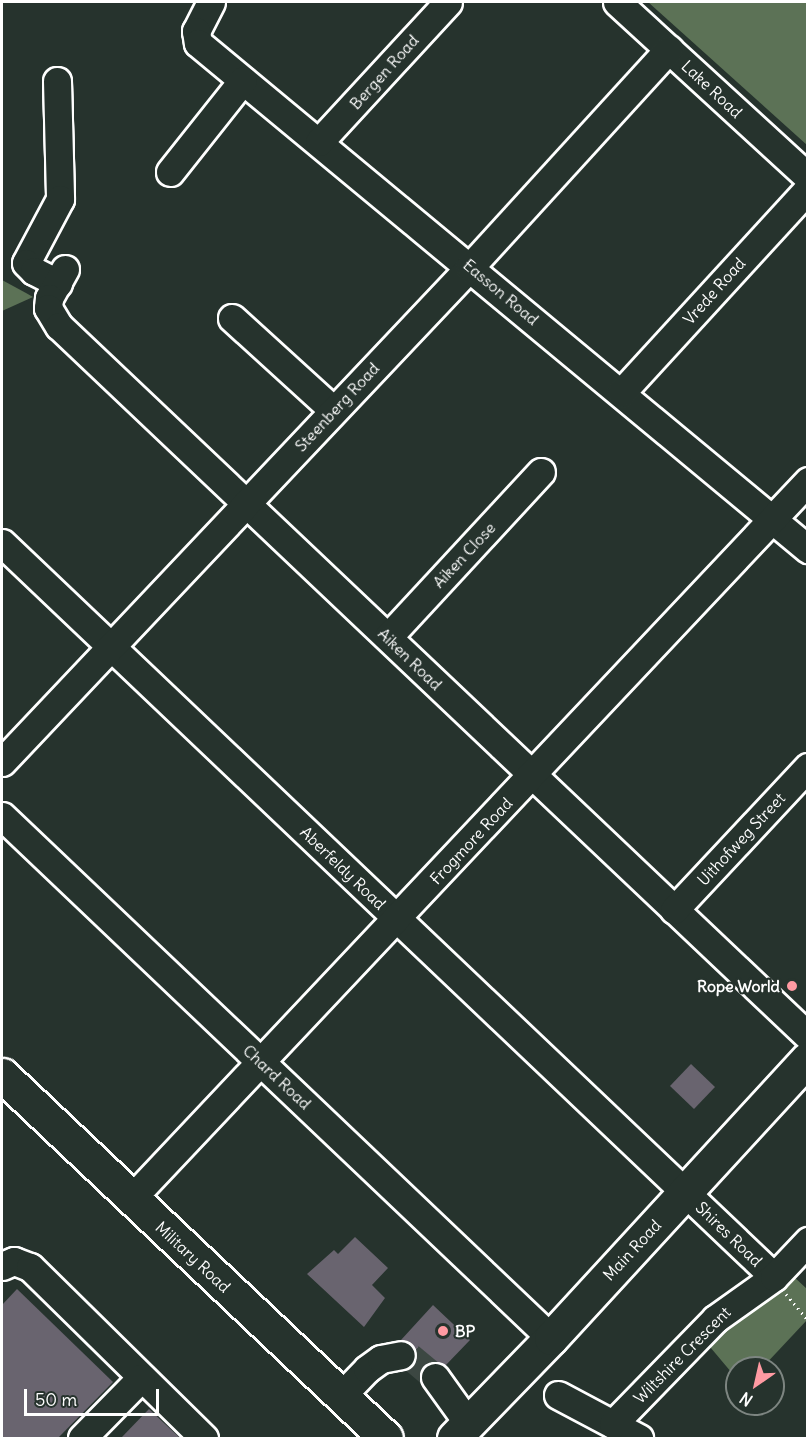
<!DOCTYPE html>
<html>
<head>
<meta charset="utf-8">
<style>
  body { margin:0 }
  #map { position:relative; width:809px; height:1440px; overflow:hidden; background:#26332d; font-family:Delius,sans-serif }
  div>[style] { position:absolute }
  .green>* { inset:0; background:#5c7256 }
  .building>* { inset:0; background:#69646f }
  .minor-tunnel>* { height:27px; margin-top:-13.5px; transform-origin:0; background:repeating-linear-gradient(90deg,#3c4742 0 27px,transparent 0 41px) }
  .path>* { height:3px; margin-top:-1.5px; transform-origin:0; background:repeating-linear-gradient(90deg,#fff 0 1.5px,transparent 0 6px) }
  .roads { filter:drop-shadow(2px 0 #fff) drop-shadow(-2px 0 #fff) drop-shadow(0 2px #fff) drop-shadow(0 -2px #fff) }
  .minor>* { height:27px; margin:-13.5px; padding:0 13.5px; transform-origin:13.5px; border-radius:13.5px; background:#26332d }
  .major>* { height:33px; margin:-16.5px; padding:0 16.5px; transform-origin:16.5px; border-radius:16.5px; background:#26332d }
  .dots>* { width:16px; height:16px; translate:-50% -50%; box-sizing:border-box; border:3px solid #26332d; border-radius:50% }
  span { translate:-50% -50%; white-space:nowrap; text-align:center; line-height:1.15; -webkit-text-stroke:4.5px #26332d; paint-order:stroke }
  .street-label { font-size:16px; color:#fff }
  .poi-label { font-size:16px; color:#fff; font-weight:700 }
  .right { translate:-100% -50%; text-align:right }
  .left { translate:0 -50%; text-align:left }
  .frame { position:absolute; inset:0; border:3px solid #fff; pointer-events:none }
  .north { position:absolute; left:725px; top:1356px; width:60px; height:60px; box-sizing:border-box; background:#26332d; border:2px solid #7d8581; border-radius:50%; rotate:214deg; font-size:16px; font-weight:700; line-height:24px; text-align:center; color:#fff }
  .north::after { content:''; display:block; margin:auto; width:21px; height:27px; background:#ff9aa2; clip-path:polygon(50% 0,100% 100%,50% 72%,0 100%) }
  .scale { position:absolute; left:24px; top:1389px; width:135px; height:27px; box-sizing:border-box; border:3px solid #fff; border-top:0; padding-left:8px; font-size:18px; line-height:21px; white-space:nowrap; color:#fff; -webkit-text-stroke:4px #26332d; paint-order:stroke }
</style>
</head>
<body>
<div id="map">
  <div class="green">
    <i style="clip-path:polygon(648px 2px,807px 2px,807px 145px)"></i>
    <i style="clip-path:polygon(2px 280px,26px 293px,33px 297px,2px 311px)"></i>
    <i style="clip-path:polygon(793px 1276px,807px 1289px,807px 1320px,762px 1368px,737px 1368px,737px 1379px,705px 1341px)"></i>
  </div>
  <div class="building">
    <i style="clip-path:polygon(691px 1064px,715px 1087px,694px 1109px,670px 1086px)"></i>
    <i style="clip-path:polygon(355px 1237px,388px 1268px,372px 1285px,385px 1298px,364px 1327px,307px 1274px,334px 1250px,338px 1254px)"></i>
    <i style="clip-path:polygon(17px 1289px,113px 1382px,58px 1438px,2px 1438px,2px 1305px)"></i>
    <i style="clip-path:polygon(433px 1305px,470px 1340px,445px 1366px,433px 1361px,425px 1365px,420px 1373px,412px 1366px,416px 1352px,413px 1345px,401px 1340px)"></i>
    <i style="clip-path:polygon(149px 1409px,180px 1438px,121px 1438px)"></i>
  </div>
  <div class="minor-tunnel">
    <i style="left:401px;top:1355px;width:9px;rotate:6deg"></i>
    <i style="left:410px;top:1356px;width:33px;rotate:40deg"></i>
  </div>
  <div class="path">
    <i style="left:786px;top:1294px;width:34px;rotate:50deg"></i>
  </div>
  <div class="roads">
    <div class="minor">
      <i style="left:211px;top:2px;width:33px;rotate:117deg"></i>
      <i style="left:196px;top:31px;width:12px;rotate:81deg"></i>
      <i style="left:198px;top:43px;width:793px;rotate:39.68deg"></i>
      <i style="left:617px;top:2px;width:259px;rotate:42.5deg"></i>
      <i style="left:57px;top:81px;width:118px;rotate:88.5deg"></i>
      <i style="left:60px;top:199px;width:72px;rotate:118deg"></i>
      <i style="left:26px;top:263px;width:11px;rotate:45deg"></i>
      <i style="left:34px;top:271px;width:27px;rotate:27deg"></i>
      <i style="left:319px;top:142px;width:190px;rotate:-47.3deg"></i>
      <i style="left:170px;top:172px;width:117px;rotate:-51.6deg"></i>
      <i style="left:65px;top:269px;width:33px;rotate:119deg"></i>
      <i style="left:49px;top:298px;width:10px;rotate:96deg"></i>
      <i style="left:48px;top:308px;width:21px;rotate:59deg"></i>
      <i style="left:59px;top:326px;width:1032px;rotate:43.47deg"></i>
      <i style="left:232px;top:318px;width:137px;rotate:42.3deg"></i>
      <i style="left:621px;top:393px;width:277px;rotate:-47.5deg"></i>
      <i style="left:2px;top:543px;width:1065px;rotate:43.55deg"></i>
      <i style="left:388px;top:637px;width:225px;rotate:-47.2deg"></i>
      <i style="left:2px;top:762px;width:681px;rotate:-46.61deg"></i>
      <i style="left:470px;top:267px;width:295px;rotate:-47.6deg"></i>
      <i style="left:2px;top:816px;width:758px;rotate:43.56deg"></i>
      <i style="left:674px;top:910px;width:196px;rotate:-46.9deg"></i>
      <i style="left:131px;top:1199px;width:987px;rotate:-46.68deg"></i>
      <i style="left:2px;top:1266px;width:13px;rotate:-23deg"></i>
      <i style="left:14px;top:1261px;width:17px;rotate:21deg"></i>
      <i style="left:30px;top:1267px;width:244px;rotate:44.5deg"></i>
      <i style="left:435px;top:1377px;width:57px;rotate:54.3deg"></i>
      <i style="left:558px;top:1395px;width:92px;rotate:28deg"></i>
      <i style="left:341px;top:1396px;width:37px;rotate:-46deg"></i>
      <i style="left:367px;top:1369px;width:17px;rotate:-36deg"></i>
      <i style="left:381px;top:1359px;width:20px;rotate:-11deg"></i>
      <i style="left:613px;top:1424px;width:146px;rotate:-45.8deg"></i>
      <i style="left:715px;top:1319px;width:72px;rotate:-35.4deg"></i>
      <i style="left:774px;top:1277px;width:50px;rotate:-46.6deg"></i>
      <i style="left:82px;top:1438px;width:84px;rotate:-45.5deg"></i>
    </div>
    <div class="major">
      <i style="left:2px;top:1075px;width:528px;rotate:43.39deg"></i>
      <i style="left:454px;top:1438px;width:139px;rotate:-45.9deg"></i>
      <i style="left:551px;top:1338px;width:379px;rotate:-47.4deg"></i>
    </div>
  </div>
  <div class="dots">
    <i style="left:792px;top:986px;background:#ff9aa2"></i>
    <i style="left:443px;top:1331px;background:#ff9aa2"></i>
  </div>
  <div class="street-label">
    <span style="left:384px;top:72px;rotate:-48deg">Bergen Road</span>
    <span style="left:712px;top:89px;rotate:43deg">Lake Road</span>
    <span style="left:714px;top:291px;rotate:-48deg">Vrede Road</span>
    <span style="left:501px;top:292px;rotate:40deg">Easson Road</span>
    <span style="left:337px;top:407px;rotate:-47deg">Steenberg Road</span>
    <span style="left:464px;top:555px;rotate:-47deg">Aiken Close</span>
    <span style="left:410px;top:659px;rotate:44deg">Aiken Road</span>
    <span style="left:741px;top:839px;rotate:-47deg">Uithofweg Street</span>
    <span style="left:471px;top:841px;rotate:-47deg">Frogmore Road</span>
    <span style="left:343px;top:868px;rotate:44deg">Aberfeldy Road</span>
    <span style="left:277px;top:1077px;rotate:43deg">Chard Road</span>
    <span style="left:729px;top:1234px;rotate:44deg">Shires Road</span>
    <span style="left:632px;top:1250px;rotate:-47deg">Main Road</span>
    <span style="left:193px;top:1257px;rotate:43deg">Military Road</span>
    <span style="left:682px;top:1355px;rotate:-45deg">Wiltshire Crescent</span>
  </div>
  <div class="poi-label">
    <span class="right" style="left:780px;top:986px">Rope World</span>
    <span class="left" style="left:455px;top:1331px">BP</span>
  </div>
  <div class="frame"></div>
  <div class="north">N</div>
  <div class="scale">50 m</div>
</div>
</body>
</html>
